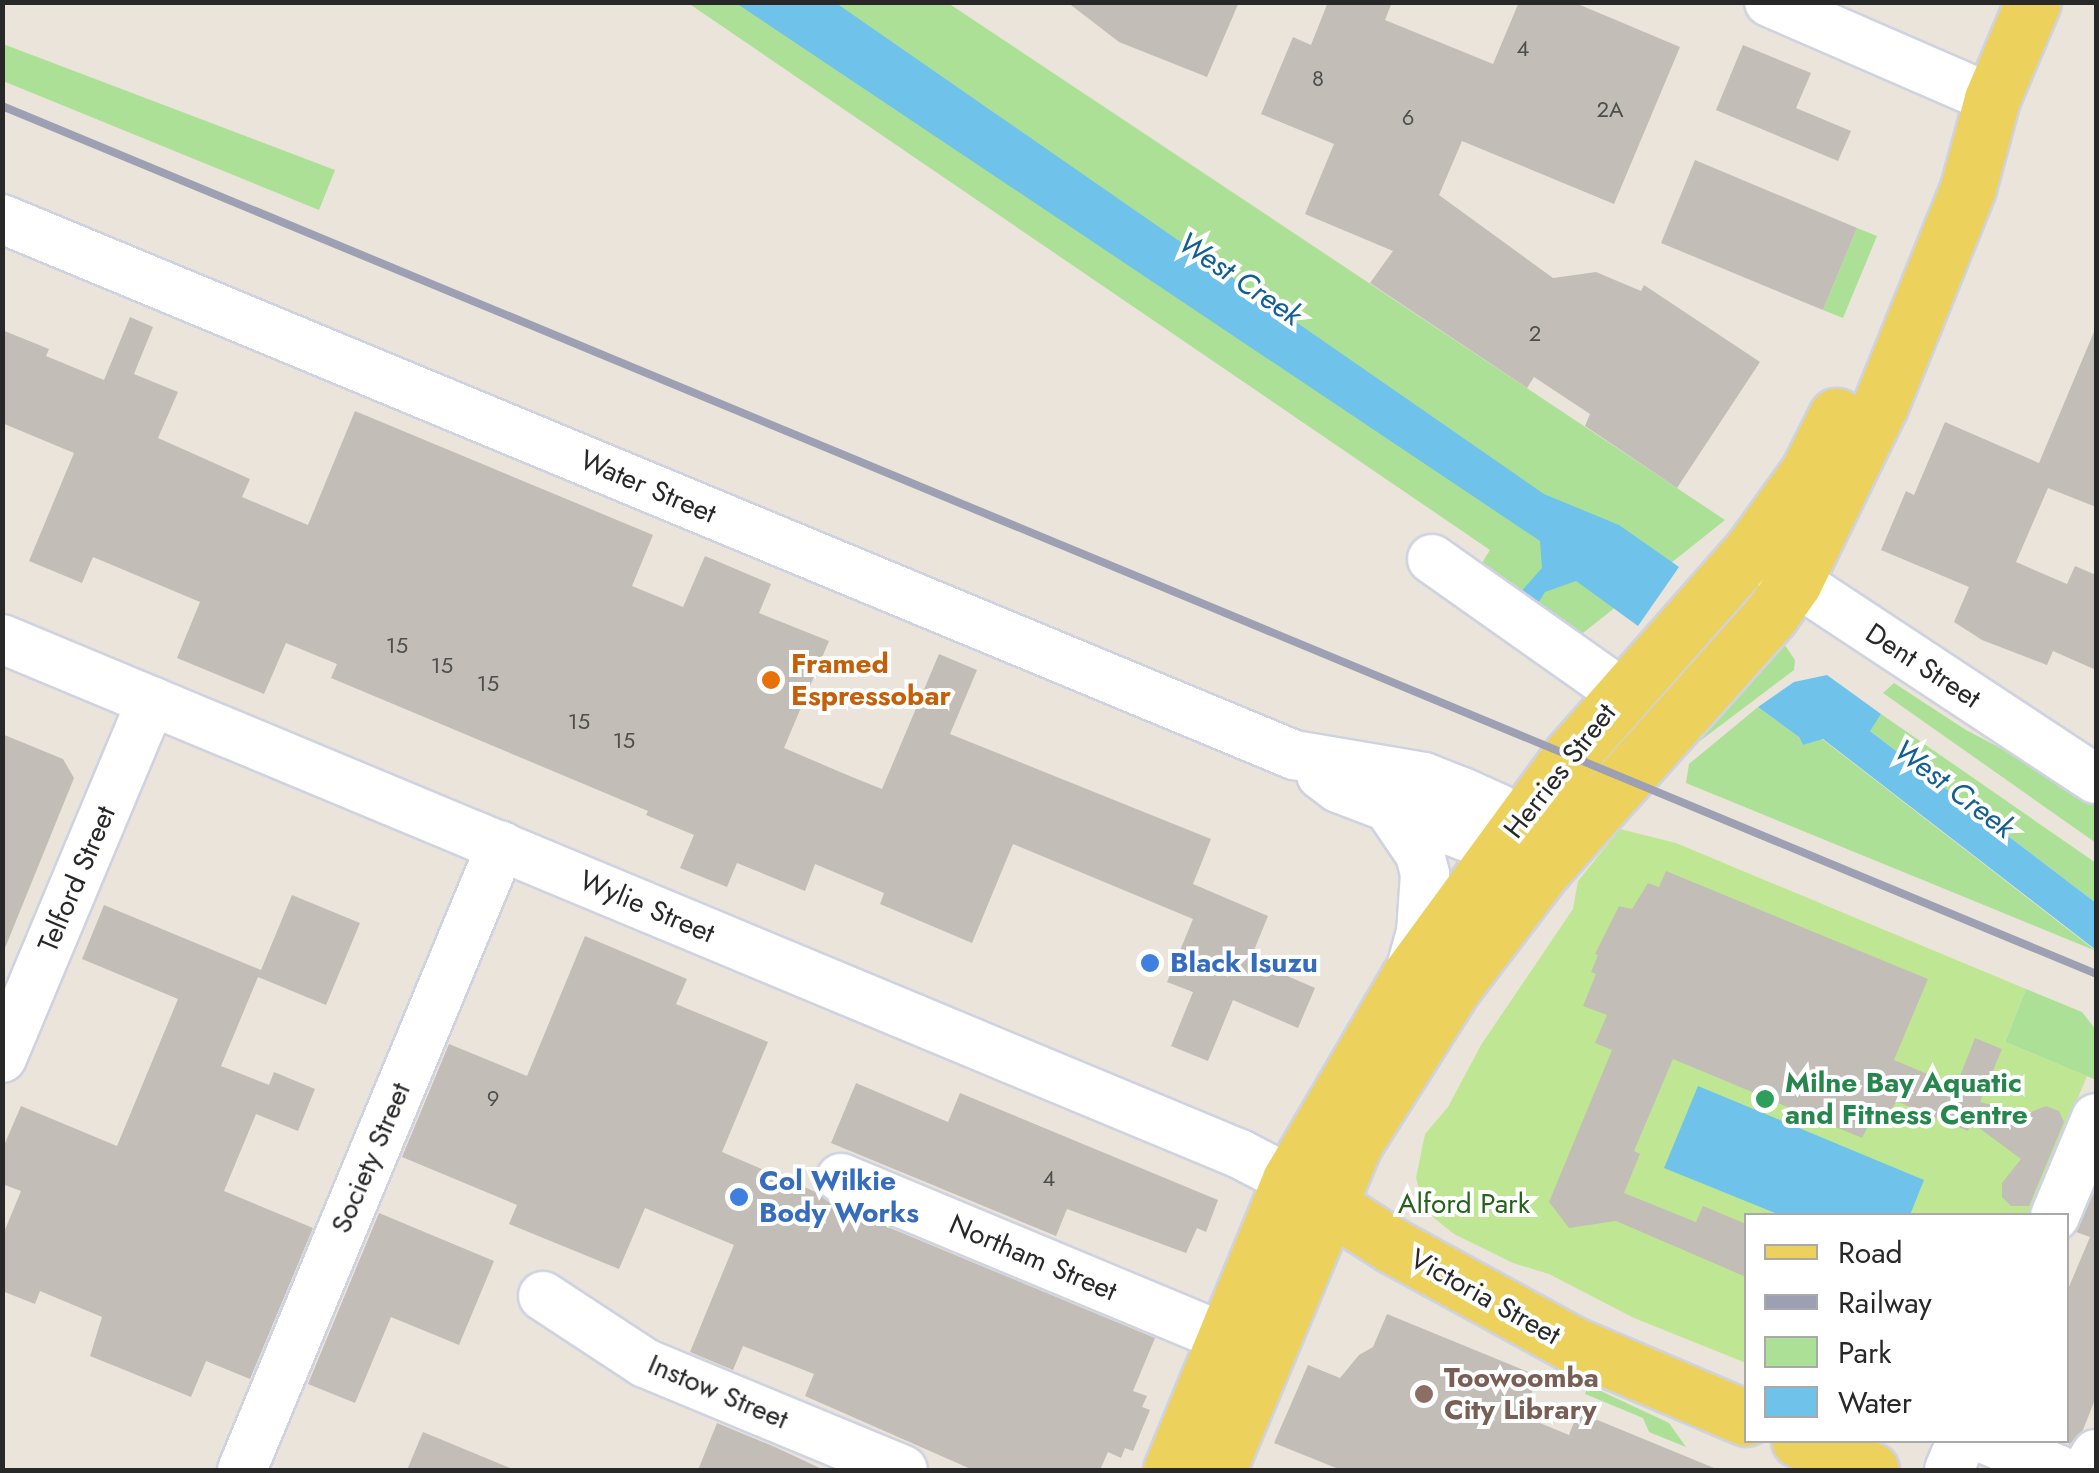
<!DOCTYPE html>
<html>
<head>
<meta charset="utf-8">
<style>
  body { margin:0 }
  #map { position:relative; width:2099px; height:1473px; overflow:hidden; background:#eae4da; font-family:Jost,sans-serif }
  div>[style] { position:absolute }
  .green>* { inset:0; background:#ace097 }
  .pitch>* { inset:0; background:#bfe793 }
  .water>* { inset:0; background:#6fc3ea }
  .building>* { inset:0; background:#c2beb7 }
  .roads { filter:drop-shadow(2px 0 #cfd2e1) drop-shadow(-2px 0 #cfd2e1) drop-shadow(0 2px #cfd2e1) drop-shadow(0 -2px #cfd2e1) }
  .minor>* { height:48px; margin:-24px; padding:0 24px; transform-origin:24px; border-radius:24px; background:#fff }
  .major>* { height:55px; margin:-27.5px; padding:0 27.5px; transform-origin:27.5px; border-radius:27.5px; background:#ecd25d }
  .rail>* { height:8px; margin:-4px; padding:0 4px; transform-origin:4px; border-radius:4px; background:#9d9fb2 }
  .dots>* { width:28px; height:28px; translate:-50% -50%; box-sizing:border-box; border:5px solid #fff; border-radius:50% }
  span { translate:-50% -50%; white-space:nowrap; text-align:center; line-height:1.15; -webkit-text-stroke:8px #fff; paint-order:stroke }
  .number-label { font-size:22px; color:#4e4e4c }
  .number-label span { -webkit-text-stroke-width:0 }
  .street-label { font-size:28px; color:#282828 }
  .food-label { font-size:28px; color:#c56008; font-weight:700 }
  .left { translate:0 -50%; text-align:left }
  .shop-label { font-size:28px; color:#366cbe; font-weight:700 }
  .leisure-label { font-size:28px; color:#27864d; font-weight:700 }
  .park-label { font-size:28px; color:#26621b }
  .education-label { font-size:28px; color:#785e54; font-weight:700 }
  .water-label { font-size:30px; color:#115f93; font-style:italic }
  .frame { position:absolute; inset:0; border:5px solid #282828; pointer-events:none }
  .legend { position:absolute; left:1744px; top:1213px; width:325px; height:230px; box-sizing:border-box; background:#fff; border:2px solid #a9a9a9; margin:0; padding:12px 18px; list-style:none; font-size:30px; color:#282828 }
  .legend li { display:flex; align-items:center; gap:20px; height:50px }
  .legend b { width:50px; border:2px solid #a9a9a9 }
</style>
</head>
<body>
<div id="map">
  <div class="green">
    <i style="clip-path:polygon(688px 3px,948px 3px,1725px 520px,1578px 637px,1478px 569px,1490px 550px)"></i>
    <i style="clip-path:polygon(3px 44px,335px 170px,319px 210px,3px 81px)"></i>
    <i style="clip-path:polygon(1857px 228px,1877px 236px,1843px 318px,1823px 310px)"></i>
    <i style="clip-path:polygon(1784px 644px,1795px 660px,1794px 670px,1680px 756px,1775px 647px)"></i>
    <i style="clip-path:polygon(1894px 683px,1966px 730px,2096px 798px,2096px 843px,1883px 693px)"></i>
    <i style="clip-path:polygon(1758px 707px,1799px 737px,1803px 745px,1822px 739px,2096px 951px,1686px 783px,1689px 764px)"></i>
    <i style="clip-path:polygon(1881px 714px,2096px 863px,2096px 903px,1869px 730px)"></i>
    <i style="clip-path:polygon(2026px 989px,2082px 1012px,2096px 1030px,2096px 1080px,2005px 1042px)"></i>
    <i style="clip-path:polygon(1588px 1385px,1669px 1423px,1686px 1447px,1649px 1432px,1643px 1418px,1585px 1394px)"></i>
  </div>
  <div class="pitch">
    <i style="clip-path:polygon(1620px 829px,1676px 843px,2026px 989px,2005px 1042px,2087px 1076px,2029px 1215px,1746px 1216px,1746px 1363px,1634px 1318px,1549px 1274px,1513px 1263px,1454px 1234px,1434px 1218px,1424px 1206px,1416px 1178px,1425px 1134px,1448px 1107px,1481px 1045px,1573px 909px,1578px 881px)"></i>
  </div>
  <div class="water">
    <i style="clip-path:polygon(736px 3px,836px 3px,1544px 494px,1619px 525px,1679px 567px,1638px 626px,1576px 581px,1545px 592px,1535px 608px,1517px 596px,1542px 568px,1540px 541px)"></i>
    <i style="clip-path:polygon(1827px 675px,1881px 714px,1870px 731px,2096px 903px,2096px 950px,1823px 739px,1803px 745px,1799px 737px,1758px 707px,1794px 682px)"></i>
    <i style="clip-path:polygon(1698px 1086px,1924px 1180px,1910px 1215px,1780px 1215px,1664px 1168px)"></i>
  </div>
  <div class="building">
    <i style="clip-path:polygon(1067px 2px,1239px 2px,1207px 77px,1119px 42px)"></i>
    <i style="clip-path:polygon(1328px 2px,1392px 2px,1385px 20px,1493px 64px,1519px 2px,1573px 2px,1680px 47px,1614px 204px,1462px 141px,1439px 195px,1553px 278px,1596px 272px,1641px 291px,1644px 285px,1760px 362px,1677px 488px,1585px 426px,1590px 414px,1534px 377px,1527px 388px,1370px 283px,1393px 251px,1305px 214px,1334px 144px,1261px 114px,1293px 37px,1311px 45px)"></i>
    <i style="clip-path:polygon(1743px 45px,1811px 73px,1796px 108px,1851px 131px,1838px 161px,1716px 110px)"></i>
    <i style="clip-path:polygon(1695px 160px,1857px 228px,1823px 310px,1661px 243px)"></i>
    <i style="clip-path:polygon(130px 317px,153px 327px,134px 374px,178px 392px,158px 438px,250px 479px,242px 497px,308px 525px,355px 411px,653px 535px,632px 586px,683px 607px,705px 556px,771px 584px,759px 613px,829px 641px,784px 748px,852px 777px,882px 789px,939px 654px,977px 670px,950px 734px,1211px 839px,1193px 884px,1268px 916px,1250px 960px,1315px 988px,1298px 1028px,1233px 1000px,1208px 1061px,1171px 1046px,1193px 992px,1167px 982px,1193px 919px,1013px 844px,972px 943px,880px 904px,884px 893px,815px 864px,805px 891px,737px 863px,727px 887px,680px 868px,694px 835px,646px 815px,648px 811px,331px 678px,337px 664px,286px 643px,264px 694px,177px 658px,200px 602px,93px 557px,82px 583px,29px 561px,74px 453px,2px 423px,2px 330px,49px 349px,46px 356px,104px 380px)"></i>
    <i style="clip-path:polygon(2096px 327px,2096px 507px,2048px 488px,2016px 562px,2067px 584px,2075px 566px,2096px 575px,2096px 670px,2053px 651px,2047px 665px,1982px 640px,1954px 622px,1969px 587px,1881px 550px,1906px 491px,1914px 495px,1945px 422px,2039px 463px)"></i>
    <i style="clip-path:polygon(2px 734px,63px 759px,74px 778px,3px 953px)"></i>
    <i style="clip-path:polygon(1666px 871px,1928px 979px,1894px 1060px,1956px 1086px,1975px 1038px,2002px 1049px,1980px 1102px,2026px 1114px,2046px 1106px,2059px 1111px,2064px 1122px,2029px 1206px,2011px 1206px,2002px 1197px,2002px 1183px,2021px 1159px,1971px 1122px,1968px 1131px,1896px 1101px,1885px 1126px,1871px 1120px,1862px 1138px,1673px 1059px,1634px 1151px,1640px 1154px,1624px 1193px,1696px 1222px,1703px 1206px,1746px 1224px,1746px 1277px,1616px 1221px,1569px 1228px,1549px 1202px,1612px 1050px,1595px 1043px,1607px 1015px,1583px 1006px,1596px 974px,1591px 972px,1598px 955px,1595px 954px,1619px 906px,1632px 909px,1648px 883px,1659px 887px)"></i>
    <i style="clip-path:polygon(292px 895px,360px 923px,326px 1005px,258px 977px,221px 1066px,269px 1085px,274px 1072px,315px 1089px,298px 1131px,256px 1114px,224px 1191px,313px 1228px,250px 1379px,206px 1361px,191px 1397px,90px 1356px,102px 1317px,40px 1291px,35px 1304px,2px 1291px,2px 1237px,21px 1191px,2px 1184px,2px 1150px,21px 1106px,117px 1146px,178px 999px,82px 959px,104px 905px,261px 970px)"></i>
    <i style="clip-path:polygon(585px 936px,687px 979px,676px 1004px,768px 1042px,722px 1152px,818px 1193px,830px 1203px,1155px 1338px,1133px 1391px,1147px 1396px,1142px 1407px,1150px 1410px,1133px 1451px,1125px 1448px,1121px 1458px,1108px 1452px,1100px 1470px,973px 1470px,805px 1396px,814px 1374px,743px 1346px,733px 1370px,690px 1352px,734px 1245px,645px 1208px,619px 1269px,509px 1224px,517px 1205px,402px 1157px,449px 1044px,527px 1076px)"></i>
    <i style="clip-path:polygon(856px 1083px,948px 1122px,960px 1093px,1218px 1200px,1206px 1232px,1197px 1228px,1186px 1253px,1067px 1209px,1056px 1236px,831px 1143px)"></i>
    <i style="clip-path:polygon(2096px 1188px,2096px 1397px,2083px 1430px,2069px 1445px,2066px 1294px,2090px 1237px,2076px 1232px)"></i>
    <i style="clip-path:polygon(379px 1213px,494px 1261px,459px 1345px,391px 1317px,355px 1403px,308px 1384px)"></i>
    <i style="clip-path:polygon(1387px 1314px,1538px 1376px,1523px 1416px,1569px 1435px,1578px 1412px,1719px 1470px,1341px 1470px,1274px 1443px,1308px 1365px,1340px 1378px,1359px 1355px,1373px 1347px)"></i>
    <i style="clip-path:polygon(717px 1423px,775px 1447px,824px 1470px,698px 1470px)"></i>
    <i style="clip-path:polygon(423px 1432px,515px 1470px,407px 1470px)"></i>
  </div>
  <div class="roads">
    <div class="minor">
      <i style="left:1769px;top:2px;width:243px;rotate:23.5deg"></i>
      <i style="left:2px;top:219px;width:1399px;rotate:22.53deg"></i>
      <i style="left:1294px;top:755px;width:132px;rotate:9.6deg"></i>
      <i style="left:1424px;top:777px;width:41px;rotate:21.5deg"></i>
      <i style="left:1462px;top:792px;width:39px;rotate:24deg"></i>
      <i style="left:1498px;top:808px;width:32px;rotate:76deg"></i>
      <i style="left:1506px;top:839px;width:34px;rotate:40deg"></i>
      <i style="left:1432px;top:559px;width:232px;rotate:35.2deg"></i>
      <i style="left:1765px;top:561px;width:396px;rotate:33.4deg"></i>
      <i style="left:2px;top:639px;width:1341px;rotate:22.59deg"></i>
      <i style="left:1240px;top:1154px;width:56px;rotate:27.5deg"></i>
      <i style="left:1321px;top:775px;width:21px;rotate:37deg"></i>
      <i style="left:1338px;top:788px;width:143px;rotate:20.8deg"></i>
      <i style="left:1472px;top:839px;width:34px"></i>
      <i style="left:1388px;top:807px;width:57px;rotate:55.8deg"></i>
      <i style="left:1420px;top:854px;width:21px;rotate:76deg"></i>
      <i style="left:1425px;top:874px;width:58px;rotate:93.9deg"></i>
      <i style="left:1421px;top:932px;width:45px;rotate:105.6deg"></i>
      <i style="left:2px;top:1058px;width:387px;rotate:-67.3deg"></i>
      <i style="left:841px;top:1178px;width:416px;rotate:22.6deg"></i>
      <i style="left:2055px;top:1216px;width:106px;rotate:-67.3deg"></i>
      <i style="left:543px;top:1296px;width:122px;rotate:33.3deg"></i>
      <i style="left:645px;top:1363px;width:279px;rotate:22.5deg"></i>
      <i style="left:1987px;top:1440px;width:78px;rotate:22.6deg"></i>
      <i style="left:242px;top:1470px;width:676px;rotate:-67.46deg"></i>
      <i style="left:1949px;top:1470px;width:33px;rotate:-67deg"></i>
      <i style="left:2086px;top:1470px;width:19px;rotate:-58deg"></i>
    </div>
    <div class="major">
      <i style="left:1301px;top:1187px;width:109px;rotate:32.7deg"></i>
      <i style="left:1393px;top:1246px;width:202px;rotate:28.7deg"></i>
      <i style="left:1570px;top:1343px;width:191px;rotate:23.1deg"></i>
      <i style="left:1799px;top:1440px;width:78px;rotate:22.6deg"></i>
      <i style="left:1171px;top:1470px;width:313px;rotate:-67.7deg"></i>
      <i style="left:1290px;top:1180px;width:234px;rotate:-59.7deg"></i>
      <i style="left:1408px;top:978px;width:276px;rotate:-53.8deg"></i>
      <i style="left:1571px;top:755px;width:272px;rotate:-48.6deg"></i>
      <i style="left:1751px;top:551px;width:97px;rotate:-54.2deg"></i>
      <i style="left:1808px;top:472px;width:63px;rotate:-63.4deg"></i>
      <i style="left:1218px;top:1470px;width:355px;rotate:-67.3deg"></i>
      <i style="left:1355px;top:1143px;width:183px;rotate:-57.7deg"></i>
      <i style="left:1453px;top:988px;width:148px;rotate:-52.7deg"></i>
      <i style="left:1543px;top:870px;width:342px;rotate:-48.2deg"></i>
      <i style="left:1771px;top:615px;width:40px;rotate:-55.1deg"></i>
      <i style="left:1794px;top:582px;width:196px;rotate:-64deg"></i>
      <i style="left:1880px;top:406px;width:235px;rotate:-68deg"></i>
      <i style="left:1968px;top:188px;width:92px;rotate:-74.9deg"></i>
      <i style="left:1992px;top:99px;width:105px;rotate:-67.1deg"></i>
    </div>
  </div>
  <div class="rail">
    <i style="left:2px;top:106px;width:2267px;rotate:22.51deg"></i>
  </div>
  <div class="dots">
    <i style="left:771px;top:680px;background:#e8710a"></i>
    <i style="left:1150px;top:963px;background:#3f7fe0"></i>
    <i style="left:1765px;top:1099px;background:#2e9e5b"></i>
    <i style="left:739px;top:1197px;background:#3f7fe0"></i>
    <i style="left:1424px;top:1394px;background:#8d6e63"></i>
  </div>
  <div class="number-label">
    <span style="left:1523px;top:49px">4</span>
    <span style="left:1318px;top:79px">8</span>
    <span style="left:1610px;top:110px">2A</span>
    <span style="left:1408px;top:118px">6</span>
    <span style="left:1535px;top:334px">2</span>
    <span style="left:397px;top:646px">15</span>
    <span style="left:442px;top:666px">15</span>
    <span style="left:488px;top:684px">15</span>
    <span style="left:579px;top:722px">15</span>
    <span style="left:624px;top:741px">15</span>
    <span style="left:493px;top:1099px">9</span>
    <span style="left:1049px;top:1179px">4</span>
  </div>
  <div class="street-label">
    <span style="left:648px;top:487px;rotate:23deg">Water Street</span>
    <span style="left:1923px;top:666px;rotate:33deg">Dent Street</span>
    <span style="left:1560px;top:771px;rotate:-52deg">Herries Street</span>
    <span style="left:77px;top:879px;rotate:-67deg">Telford Street</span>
    <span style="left:647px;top:907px;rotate:23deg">Wylie Street</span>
    <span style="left:371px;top:1158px;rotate:-67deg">Society Street</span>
    <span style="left:1033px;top:1258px;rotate:23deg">Northam Street</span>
    <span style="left:1485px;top:1297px;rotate:29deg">Victoria Street</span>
    <span style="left:718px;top:1392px;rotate:23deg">Instow Street</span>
  </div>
  <div class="food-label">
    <span class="left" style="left:791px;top:680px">Framed<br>Espressobar</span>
  </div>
  <div class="shop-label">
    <span class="left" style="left:1170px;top:963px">Black Isuzu</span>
    <span class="left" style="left:759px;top:1197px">Col Wilkie<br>Body Works</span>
  </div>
  <div class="leisure-label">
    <span class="left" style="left:1785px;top:1099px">Milne Bay Aquatic<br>and Fitness Centre</span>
  </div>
  <div class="park-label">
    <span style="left:1464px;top:1204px">Alford Park</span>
  </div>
  <div class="education-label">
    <span class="left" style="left:1444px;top:1394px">Toowoomba<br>City Library</span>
  </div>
  <div class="water-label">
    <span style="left:1240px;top:279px;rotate:34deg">West Creek</span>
    <span style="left:1954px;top:789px;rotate:37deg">West Creek</span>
  </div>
  <div class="frame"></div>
  <ul class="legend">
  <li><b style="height:12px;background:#ecd25d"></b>Road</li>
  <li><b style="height:12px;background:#9d9fb2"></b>Railway</li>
  <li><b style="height:28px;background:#ace097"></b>Park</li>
  <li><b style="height:28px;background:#6fc3ea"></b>Water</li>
  </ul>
</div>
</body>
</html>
